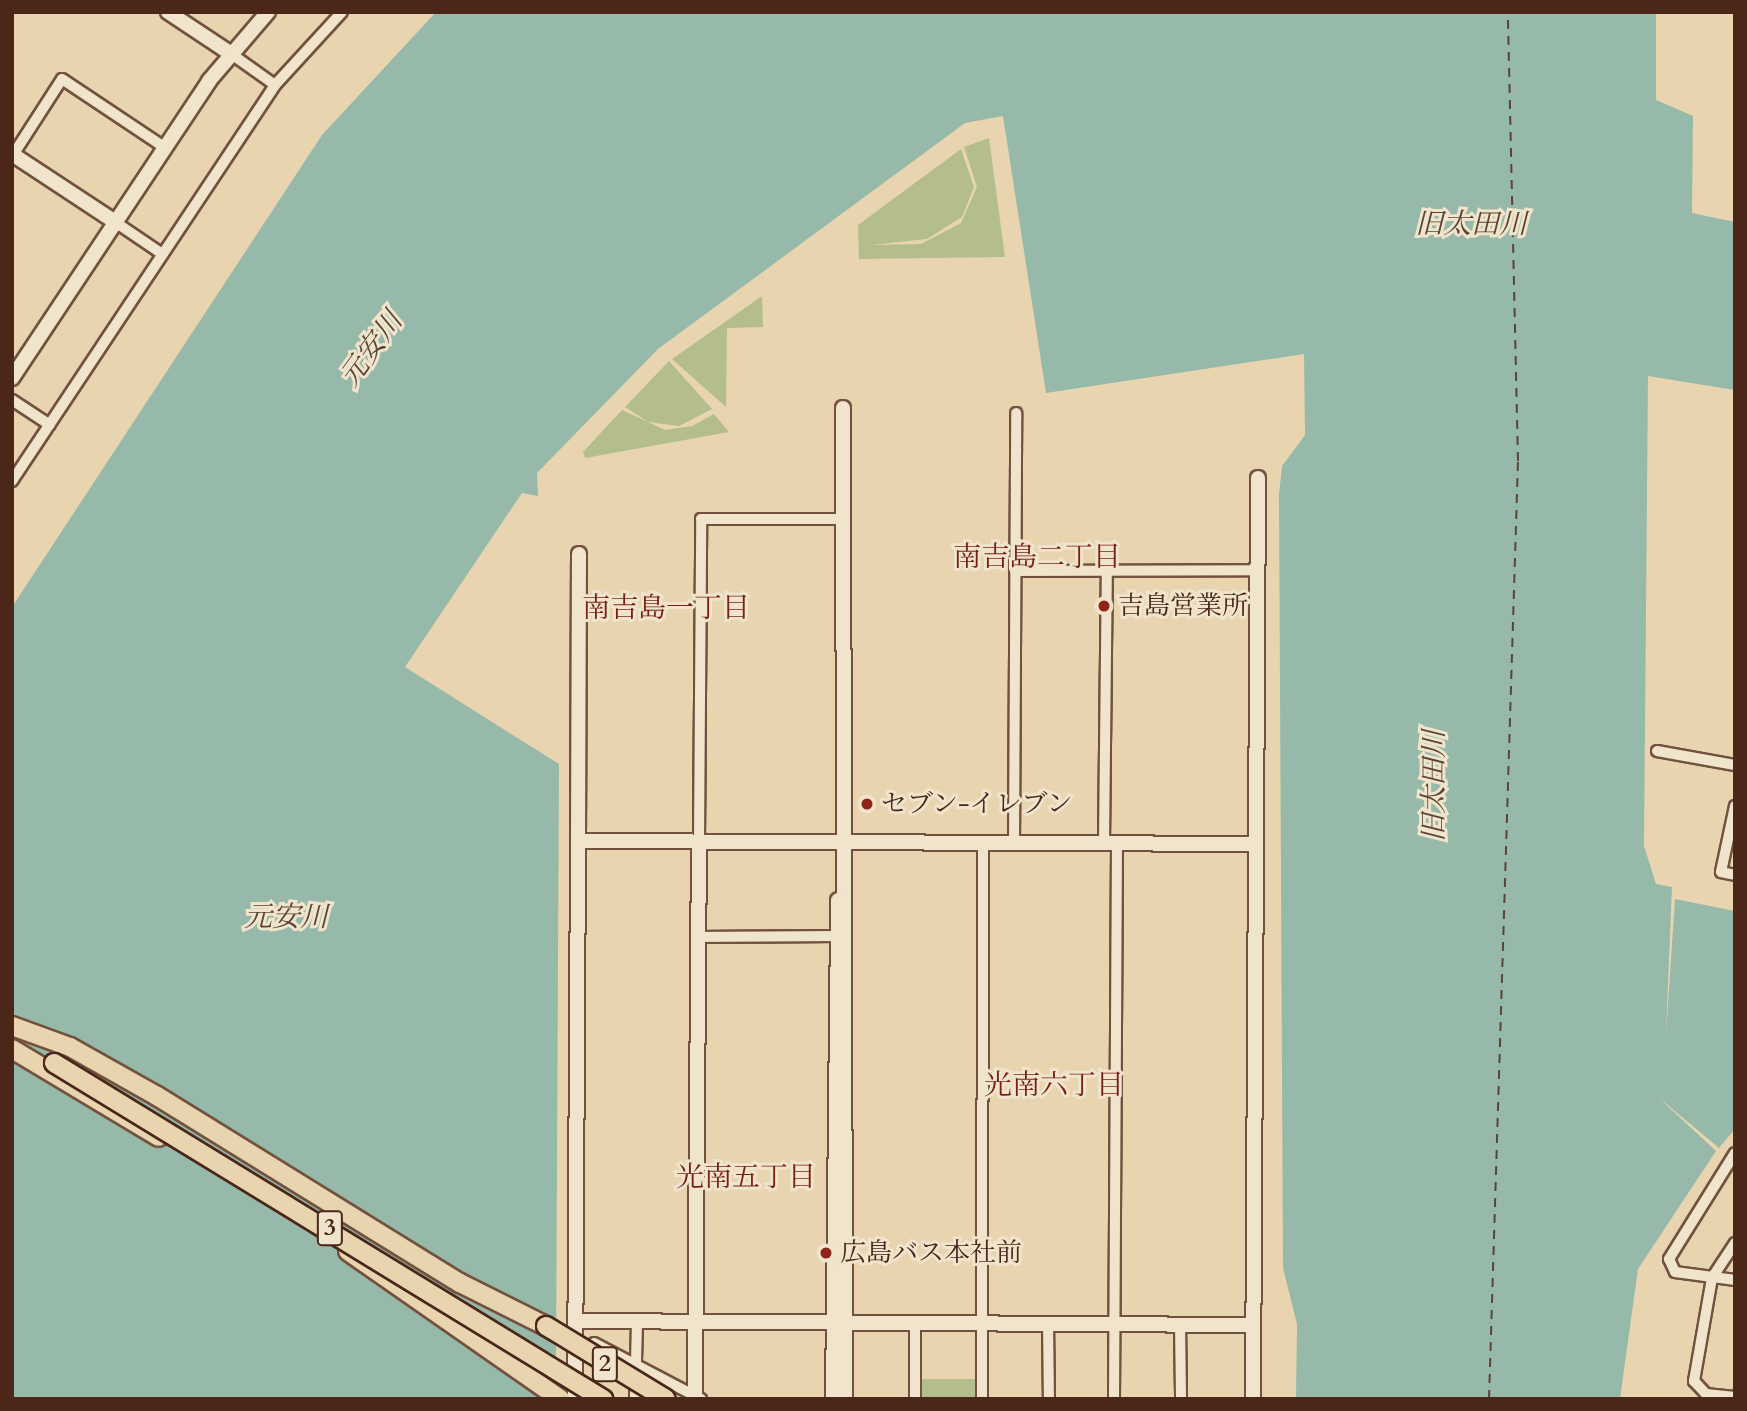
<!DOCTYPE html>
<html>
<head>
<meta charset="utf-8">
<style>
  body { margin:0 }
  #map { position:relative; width:1747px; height:1411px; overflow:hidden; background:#e8d5b0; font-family:Cardo,"Noto Serif JP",serif }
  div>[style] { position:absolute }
  .green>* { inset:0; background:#b4bd8c }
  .water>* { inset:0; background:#97b9a9 }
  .ferry>* { height:2px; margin-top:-1px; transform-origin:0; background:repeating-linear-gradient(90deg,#594436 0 9px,transparent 0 16px) }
  .roads { filter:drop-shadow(2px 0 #72523f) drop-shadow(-2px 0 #72523f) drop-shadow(0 2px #72523f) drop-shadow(0 -2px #72523f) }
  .street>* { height:10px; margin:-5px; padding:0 5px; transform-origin:5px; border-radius:5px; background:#f0e4cc }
  .secondary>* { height:14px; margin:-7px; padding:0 7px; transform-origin:7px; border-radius:7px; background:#f0e4cc }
  .highway>* { height:18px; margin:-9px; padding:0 9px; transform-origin:9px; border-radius:9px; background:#e8d5b0 }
  .bridges { filter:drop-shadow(2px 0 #4a2719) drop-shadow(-2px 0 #4a2719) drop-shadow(0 2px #4a2719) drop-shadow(0 -2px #4a2719) }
  .highway-bridge>* { height:18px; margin:-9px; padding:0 9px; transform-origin:9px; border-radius:9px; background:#e8d5b0 }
  .dots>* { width:19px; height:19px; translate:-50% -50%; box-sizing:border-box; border:4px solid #f0e4cc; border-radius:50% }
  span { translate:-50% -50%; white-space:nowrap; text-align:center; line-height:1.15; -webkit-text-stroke:6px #f0e4cc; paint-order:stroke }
  .shield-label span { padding:2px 5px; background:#f0e4cc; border:2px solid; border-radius:5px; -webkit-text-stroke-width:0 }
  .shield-label { font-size:24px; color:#4a2719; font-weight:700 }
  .poi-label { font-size:26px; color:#4a2719 }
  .left { translate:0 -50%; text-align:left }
  .water-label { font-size:28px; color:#594436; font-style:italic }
  .neighbourhood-label { font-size:28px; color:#7a1f14 }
  .frame { position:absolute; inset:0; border:14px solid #4a2719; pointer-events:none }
</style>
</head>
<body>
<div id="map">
  <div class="green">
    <i style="clip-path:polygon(989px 138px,1005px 257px,859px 259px,858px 225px,961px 149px,974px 187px,962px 217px,927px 239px,871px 245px,921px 244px,961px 223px,977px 187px,964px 147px)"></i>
    <i style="clip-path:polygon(762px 296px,763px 327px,727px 328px,726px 407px,672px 359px)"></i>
    <i style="clip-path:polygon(669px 361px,712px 409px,679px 426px,648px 422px,625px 407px)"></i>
    <i style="clip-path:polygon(622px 410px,665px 430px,692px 426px,714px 414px,729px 432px,585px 458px,583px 452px)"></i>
    <i style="clip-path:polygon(917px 1379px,975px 1379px,975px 1399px,917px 1399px)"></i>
  </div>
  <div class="water">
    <i style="clip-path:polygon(436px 12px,1656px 12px,1656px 100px,1693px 116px,1692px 213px,1735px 222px,1735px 390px,1648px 376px,1644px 846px,1656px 884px,1672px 887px,1666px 1034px,1675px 899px,1735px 911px,1735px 1129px,1719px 1148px,1658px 1097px,1716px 1151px,1638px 1269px,1620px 1399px,1296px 1399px,1297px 1324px,1283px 1268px,1279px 494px,1282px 466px,1305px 435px,1304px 354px,1046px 393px,1003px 116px,965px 123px,658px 349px,537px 473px,538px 496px,522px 493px,405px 667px,559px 764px,556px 1364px,549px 1365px,548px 1399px,12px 1399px,12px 607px,322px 135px)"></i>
  </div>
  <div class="ferry">
    <i style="left:1489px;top:1399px;width:938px;rotate:-88.23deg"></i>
    <i style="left:1518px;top:461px;width:449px;rotate:-91.3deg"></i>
  </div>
  <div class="roads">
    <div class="street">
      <i style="left:230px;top:53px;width:55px;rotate:35.4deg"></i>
      <i style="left:13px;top:155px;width:90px;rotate:-57.2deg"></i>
      <i style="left:62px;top:79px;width:123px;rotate:33.7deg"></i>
      <i style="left:115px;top:222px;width:55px;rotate:34deg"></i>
      <i style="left:12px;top:400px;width:45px;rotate:33.3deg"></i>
      <i style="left:12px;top:481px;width:475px;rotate:-56.4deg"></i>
      <i style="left:275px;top:85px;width:99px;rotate:-47.5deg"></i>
      <i style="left:1015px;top:571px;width:243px;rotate:-0.2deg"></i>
      <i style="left:1657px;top:751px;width:79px;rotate:10.2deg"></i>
      <i style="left:1735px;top:806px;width:67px;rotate:102deg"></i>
      <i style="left:1721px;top:872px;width:14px;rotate:12deg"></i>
      <i style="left:699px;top:841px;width:322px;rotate:-89.6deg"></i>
      <i style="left:701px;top:519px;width:143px"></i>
      <i style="left:1014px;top:843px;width:430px;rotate:-89.7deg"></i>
      <i style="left:1104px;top:843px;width:271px;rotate:-89.4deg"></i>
      <i style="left:697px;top:937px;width:138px;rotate:-0.4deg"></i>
      <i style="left:1735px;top:1153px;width:125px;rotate:121.9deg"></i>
      <i style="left:1669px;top:1259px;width:14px;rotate:65deg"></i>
      <i style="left:1675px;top:1272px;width:61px;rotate:7.6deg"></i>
      <i style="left:1735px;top:1243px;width:42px;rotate:123.3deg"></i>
      <i style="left:1712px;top:1278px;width:105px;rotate:99.9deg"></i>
      <i style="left:1694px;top:1381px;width:18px;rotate:47deg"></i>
      <i style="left:1706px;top:1394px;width:29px;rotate:6deg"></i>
      <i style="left:915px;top:1321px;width:78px;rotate:90deg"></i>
      <i style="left:1048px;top:1322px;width:77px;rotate:89.3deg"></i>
      <i style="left:1180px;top:1324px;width:75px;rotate:89.2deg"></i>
      <i style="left:594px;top:1343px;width:121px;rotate:27.6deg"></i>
      <i style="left:635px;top:1399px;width:77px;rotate:-88.5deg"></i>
      <i style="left:982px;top:1399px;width:556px;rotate:-89.9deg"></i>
      <i style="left:1114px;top:1399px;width:556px;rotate:-89.69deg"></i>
    </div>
    <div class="secondary">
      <i style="left:168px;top:12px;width:74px;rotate:33.5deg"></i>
      <i style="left:12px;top:154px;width:123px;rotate:33.4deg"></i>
      <i style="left:12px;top:378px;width:356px;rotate:-56.4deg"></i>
      <i style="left:209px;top:81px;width:91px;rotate:-49.5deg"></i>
      <i style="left:843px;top:408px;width:991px;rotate:89.88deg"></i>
      <i style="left:578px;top:841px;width:287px;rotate:-89.8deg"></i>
      <i style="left:576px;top:1321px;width:677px;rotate:0.34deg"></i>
      <i style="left:695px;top:1396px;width:555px;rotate:-89.59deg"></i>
      <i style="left:575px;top:1399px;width:558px;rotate:-89.69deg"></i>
      <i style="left:578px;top:841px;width:677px;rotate:0.25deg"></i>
      <i style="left:833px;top:1399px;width:499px;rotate:-89.4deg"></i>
      <i style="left:1253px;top:1399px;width:921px;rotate:-89.69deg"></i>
    </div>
    <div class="highway">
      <i style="left:12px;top:1026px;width:62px;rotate:19.9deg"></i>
      <i style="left:70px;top:1047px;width:100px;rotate:29.4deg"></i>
      <i style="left:157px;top:1096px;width:356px;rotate:31.7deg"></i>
      <i style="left:460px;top:1283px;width:96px;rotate:26.6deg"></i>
      <i style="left:12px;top:1049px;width:171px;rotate:30.9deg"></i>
      <i style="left:348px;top:1251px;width:259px;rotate:34.9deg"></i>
    </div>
  </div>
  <div class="bridges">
    <div class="highway-bridge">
      <i style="left:54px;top:1063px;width:644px;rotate:31.47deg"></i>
      <i style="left:546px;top:1326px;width:140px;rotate:31.3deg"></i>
    </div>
  </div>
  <div class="dots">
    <i style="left:1104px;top:606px;background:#8f2418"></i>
    <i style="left:867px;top:804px;background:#8f2418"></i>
    <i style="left:826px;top:1253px;background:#8f2418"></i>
  </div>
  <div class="shield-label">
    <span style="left:330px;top:1228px">3</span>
    <span style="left:605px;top:1364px">2</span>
  </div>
  <div class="poi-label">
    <span class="left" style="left:1118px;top:606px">吉島営業所</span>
    <span class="left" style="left:881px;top:804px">セブン-イレブン</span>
    <span class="left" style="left:840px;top:1253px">広島バス本社前</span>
  </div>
  <div class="water-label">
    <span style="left:1471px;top:224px">旧太田川</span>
    <span style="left:371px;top:349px;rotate:-54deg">元安川</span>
    <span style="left:1434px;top:786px;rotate:-90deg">旧太田川</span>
    <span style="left:286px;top:917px">元安川</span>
  </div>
  <div class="neighbourhood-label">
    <span style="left:1037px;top:557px">南吉島二丁目</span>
    <span style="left:666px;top:608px">南吉島一丁目</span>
    <span style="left:1054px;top:1085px">光南六丁目</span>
    <span style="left:746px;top:1177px">光南五丁目</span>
  </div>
  <div class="frame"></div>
</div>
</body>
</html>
